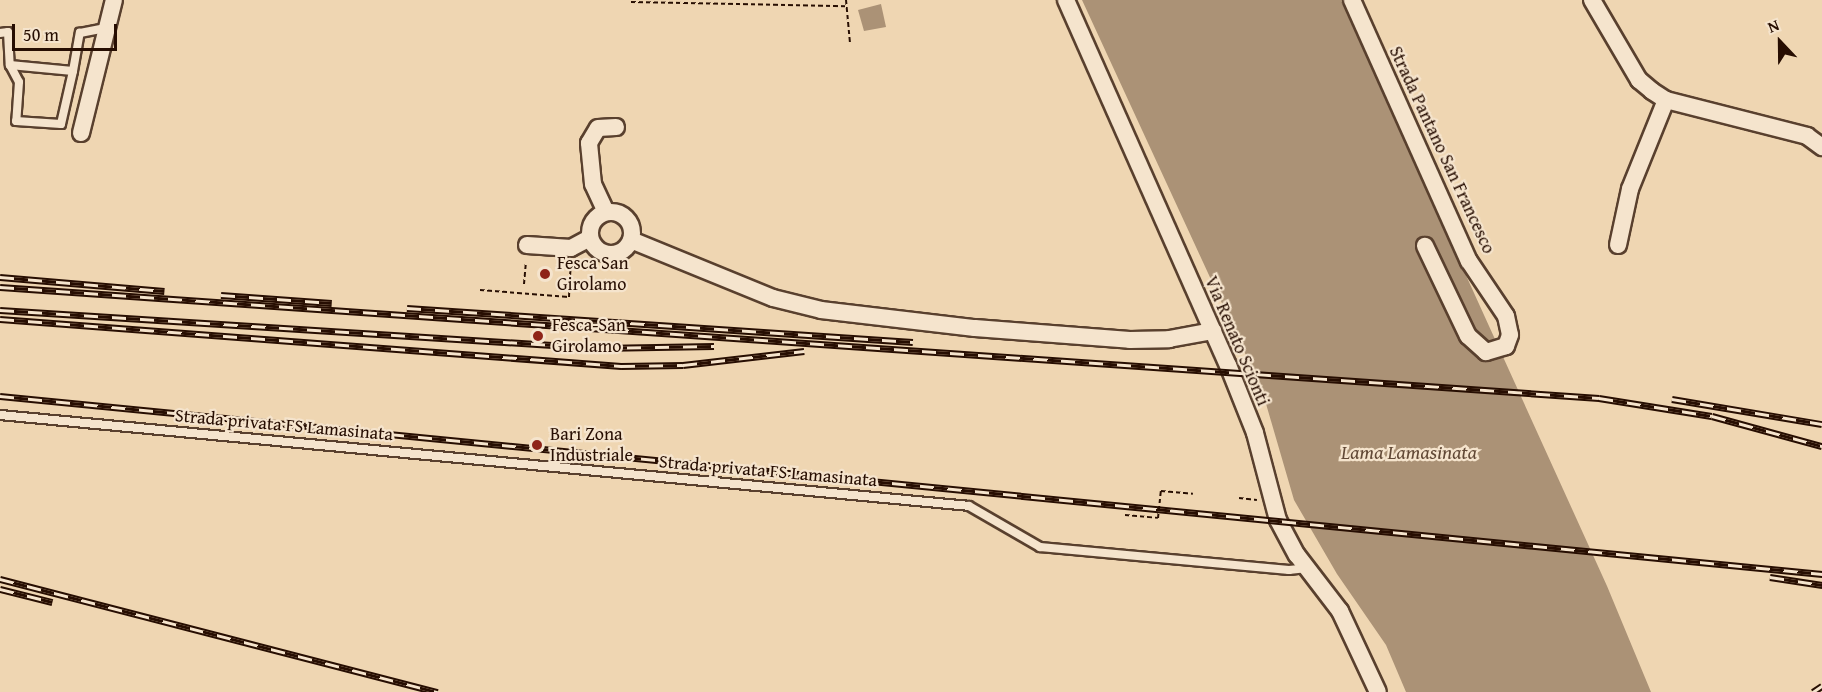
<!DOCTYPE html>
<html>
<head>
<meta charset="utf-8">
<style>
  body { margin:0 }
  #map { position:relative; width:1822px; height:692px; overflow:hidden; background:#efd6b2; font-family:"Gentium Book Plus",serif }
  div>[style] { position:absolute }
  .water>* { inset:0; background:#ab9276 }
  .path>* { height:2px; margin-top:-1px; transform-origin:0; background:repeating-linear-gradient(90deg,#270e02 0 4.5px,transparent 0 7.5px) }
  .roads { filter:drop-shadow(2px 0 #59402e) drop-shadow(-2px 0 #59402e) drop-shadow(0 2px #59402e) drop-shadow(0 -2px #59402e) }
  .service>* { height:8px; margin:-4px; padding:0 4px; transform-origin:4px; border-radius:4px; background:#f5e4cd }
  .minor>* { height:16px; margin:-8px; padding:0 8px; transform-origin:8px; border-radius:8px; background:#f5e4cd }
  .minor>.ring { margin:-8px; padding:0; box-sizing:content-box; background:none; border:16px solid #f5e4cd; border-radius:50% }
  .rail>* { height:7px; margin-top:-3.5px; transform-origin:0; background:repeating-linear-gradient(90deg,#f5e4cd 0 14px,#270e02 0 28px); box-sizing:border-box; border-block:2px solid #270e02 }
  .path-bridge>* { height:2px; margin-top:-1px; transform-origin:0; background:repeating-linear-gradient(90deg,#270e02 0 4.5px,transparent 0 7.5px) }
  .dots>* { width:16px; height:16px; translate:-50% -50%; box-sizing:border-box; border:3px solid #f5e4cd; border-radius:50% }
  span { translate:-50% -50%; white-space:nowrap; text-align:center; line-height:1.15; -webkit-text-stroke:4.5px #f5e4cd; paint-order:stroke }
  .street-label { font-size:18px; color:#270e02 }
  .poi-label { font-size:18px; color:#270e02 }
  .left { translate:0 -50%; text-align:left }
  .water-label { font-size:20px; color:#624936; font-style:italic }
  .north { position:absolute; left:1750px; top:12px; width:60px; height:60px; -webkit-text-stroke:4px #f5e4cd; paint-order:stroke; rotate:338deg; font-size:16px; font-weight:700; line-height:24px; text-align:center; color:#270e02 }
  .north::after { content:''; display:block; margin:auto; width:21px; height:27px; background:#270e02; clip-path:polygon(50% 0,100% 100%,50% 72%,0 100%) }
  .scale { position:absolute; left:12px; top:24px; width:105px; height:27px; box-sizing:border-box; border:3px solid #270e02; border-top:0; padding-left:8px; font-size:18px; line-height:21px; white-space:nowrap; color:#270e02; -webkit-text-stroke:4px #f5e4cd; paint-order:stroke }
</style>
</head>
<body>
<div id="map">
  <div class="water">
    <i style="clip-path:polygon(1082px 0,1341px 0,1607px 586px,1651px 692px,1406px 692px,1386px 645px,1337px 574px,1294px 500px,1262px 390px)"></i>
    <i style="clip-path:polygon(881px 4px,886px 27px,864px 31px,858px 10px)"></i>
  </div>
  <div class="path">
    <i style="left:846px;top:0;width:43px;rotate:84.7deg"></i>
    <i style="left:631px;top:2px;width:215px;rotate:1.1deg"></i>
    <i style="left:524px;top:284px;width:22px;rotate:-85deg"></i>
    <i style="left:480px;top:290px;width:89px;rotate:4.5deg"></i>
    <i style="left:569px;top:297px;width:35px;rotate:-87deg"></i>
    <i style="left:1161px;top:491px;width:32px;rotate:5deg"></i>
    <i style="left:1239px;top:498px;width:18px;rotate:6deg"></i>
    <i style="left:1125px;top:515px;width:33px;rotate:5deg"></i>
  </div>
  <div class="roads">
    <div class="service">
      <i style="left:0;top:33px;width:8px;rotate:-7deg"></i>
      <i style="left:8px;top:32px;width:33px;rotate:87deg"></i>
      <i style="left:10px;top:65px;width:63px;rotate:5.4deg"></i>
      <i style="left:73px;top:71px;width:39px;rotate:-80deg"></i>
      <i style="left:80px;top:33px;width:26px;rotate:-11deg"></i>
      <i style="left:10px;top:65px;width:19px;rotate:62deg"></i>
      <i style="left:19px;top:82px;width:39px;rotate:94deg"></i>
      <i style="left:16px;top:121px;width:45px;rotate:3.8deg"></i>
      <i style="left:61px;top:124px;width:54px;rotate:-77.2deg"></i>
      <i style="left:0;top:415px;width:973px;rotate:5.36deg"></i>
      <i style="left:969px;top:506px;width:82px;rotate:30deg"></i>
      <i style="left:1040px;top:547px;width:250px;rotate:5.3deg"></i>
      <i style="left:1289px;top:570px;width:18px;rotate:-6deg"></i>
    </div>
    <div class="minor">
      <i style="left:1066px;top:0;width:399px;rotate:66.1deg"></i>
      <i style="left:1228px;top:365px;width:73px;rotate:68.3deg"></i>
      <i style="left:1255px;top:433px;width:90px;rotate:75.2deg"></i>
      <i style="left:1278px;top:520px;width:40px;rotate:62deg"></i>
      <i style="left:1297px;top:555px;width:71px;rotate:52.5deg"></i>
      <i style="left:1340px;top:611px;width:89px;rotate:64.9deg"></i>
      <i style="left:1352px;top:0;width:286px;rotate:65.9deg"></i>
      <i style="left:1469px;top:261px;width:66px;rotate:56.1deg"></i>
      <i style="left:1506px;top:316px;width:19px;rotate:78deg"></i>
      <i style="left:1510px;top:335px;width:12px;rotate:110deg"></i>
      <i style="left:1506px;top:346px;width:21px;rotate:163deg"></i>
      <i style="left:1486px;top:352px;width:24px;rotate:-138deg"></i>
      <i style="left:1468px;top:336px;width:100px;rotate:-115.5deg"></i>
      <i style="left:1592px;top:0;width:93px;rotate:59.6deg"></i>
      <i style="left:1639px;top:80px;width:17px;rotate:40deg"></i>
      <i style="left:1652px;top:91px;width:17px;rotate:33deg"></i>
      <i style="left:1666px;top:100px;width:146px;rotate:14.3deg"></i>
      <i style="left:1807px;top:136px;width:19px;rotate:36deg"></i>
      <i style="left:81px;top:133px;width:137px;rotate:-76.1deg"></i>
      <i class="ring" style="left:590px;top:212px;width:26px;height:26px"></i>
      <i style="left:606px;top:212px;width:31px;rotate:-115deg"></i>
      <i style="left:593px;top:184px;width:41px;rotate:-95.6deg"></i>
      <i style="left:589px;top:143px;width:17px;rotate:-59deg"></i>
      <i style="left:598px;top:128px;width:18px;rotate:-3deg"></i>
      <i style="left:631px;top:240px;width:153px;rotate:22.2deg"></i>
      <i style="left:773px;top:298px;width:49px;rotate:14deg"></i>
      <i style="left:821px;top:310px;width:155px;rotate:6.7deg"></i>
      <i style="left:975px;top:328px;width:155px;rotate:4.4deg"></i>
      <i style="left:1130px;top:340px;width:39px;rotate:-1deg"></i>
      <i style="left:1169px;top:339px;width:45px;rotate:-10.3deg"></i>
      <i style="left:527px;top:245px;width:44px;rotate:3.9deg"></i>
      <i style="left:571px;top:248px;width:21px;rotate:-28deg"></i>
      <i style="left:1618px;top:245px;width:57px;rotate:-77.9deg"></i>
      <i style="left:1630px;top:189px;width:96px;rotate:-68deg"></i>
    </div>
  </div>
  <div class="rail">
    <i style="left:0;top:277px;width:165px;rotate:4.9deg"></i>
    <i style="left:0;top:287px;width:1603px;rotate:3.97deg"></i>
    <i style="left:1599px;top:398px;width:114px;rotate:9.1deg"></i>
    <i style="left:1712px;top:416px;width:114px;rotate:15.3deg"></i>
    <i style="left:221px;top:295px;width:111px;rotate:4.1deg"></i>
    <i style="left:407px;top:308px;width:507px;rotate:3.84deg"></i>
    <i style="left:0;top:310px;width:600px;rotate:3.63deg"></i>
    <i style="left:599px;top:348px;width:115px;rotate:-1deg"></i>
    <i style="left:0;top:319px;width:623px;rotate:4.33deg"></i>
    <i style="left:621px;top:366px;width:62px;rotate:-0.9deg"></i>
    <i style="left:683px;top:365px;width:122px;rotate:-6.6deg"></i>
    <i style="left:0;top:396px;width:1831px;rotate:5.58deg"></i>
    <i style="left:1672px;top:399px;width:152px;rotate:9.5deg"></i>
    <i style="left:1770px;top:577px;width:53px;rotate:8.7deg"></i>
    <i style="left:0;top:579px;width:452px;rotate:14.5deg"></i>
    <i style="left:0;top:589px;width:54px;rotate:14deg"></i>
    <i style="left:1813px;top:692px;width:11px;rotate:-34deg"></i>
  </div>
  <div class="path-bridge">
    <i style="left:1158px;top:518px;width:27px;rotate:-84deg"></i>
  </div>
  <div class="dots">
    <i style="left:545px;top:274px;background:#8f2418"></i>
    <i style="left:538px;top:336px;background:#8f2418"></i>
    <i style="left:537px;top:445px;background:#8f2418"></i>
  </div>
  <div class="street-label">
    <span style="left:1442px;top:150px;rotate:65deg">Strada Pantano San Francesco</span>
    <span style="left:1237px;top:341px;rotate:67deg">Via Renato Scionti</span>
    <span style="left:284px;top:425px;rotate:5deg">Strada privata FS Lamasinata</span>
    <span style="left:768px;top:471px;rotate:5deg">Strada privata FS Lamasinata</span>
  </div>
  <div class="poi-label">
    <span class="left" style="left:557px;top:274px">Fesca San<br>Girolamo</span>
    <span class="left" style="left:552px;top:336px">Fesca-San<br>Girolamo</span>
    <span class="left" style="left:550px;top:445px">Bari Zona<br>Industriale</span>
  </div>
  <div class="water-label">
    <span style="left:1409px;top:451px">Lama Lamasinata</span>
  </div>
  <div class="north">N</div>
  <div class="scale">50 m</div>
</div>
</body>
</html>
